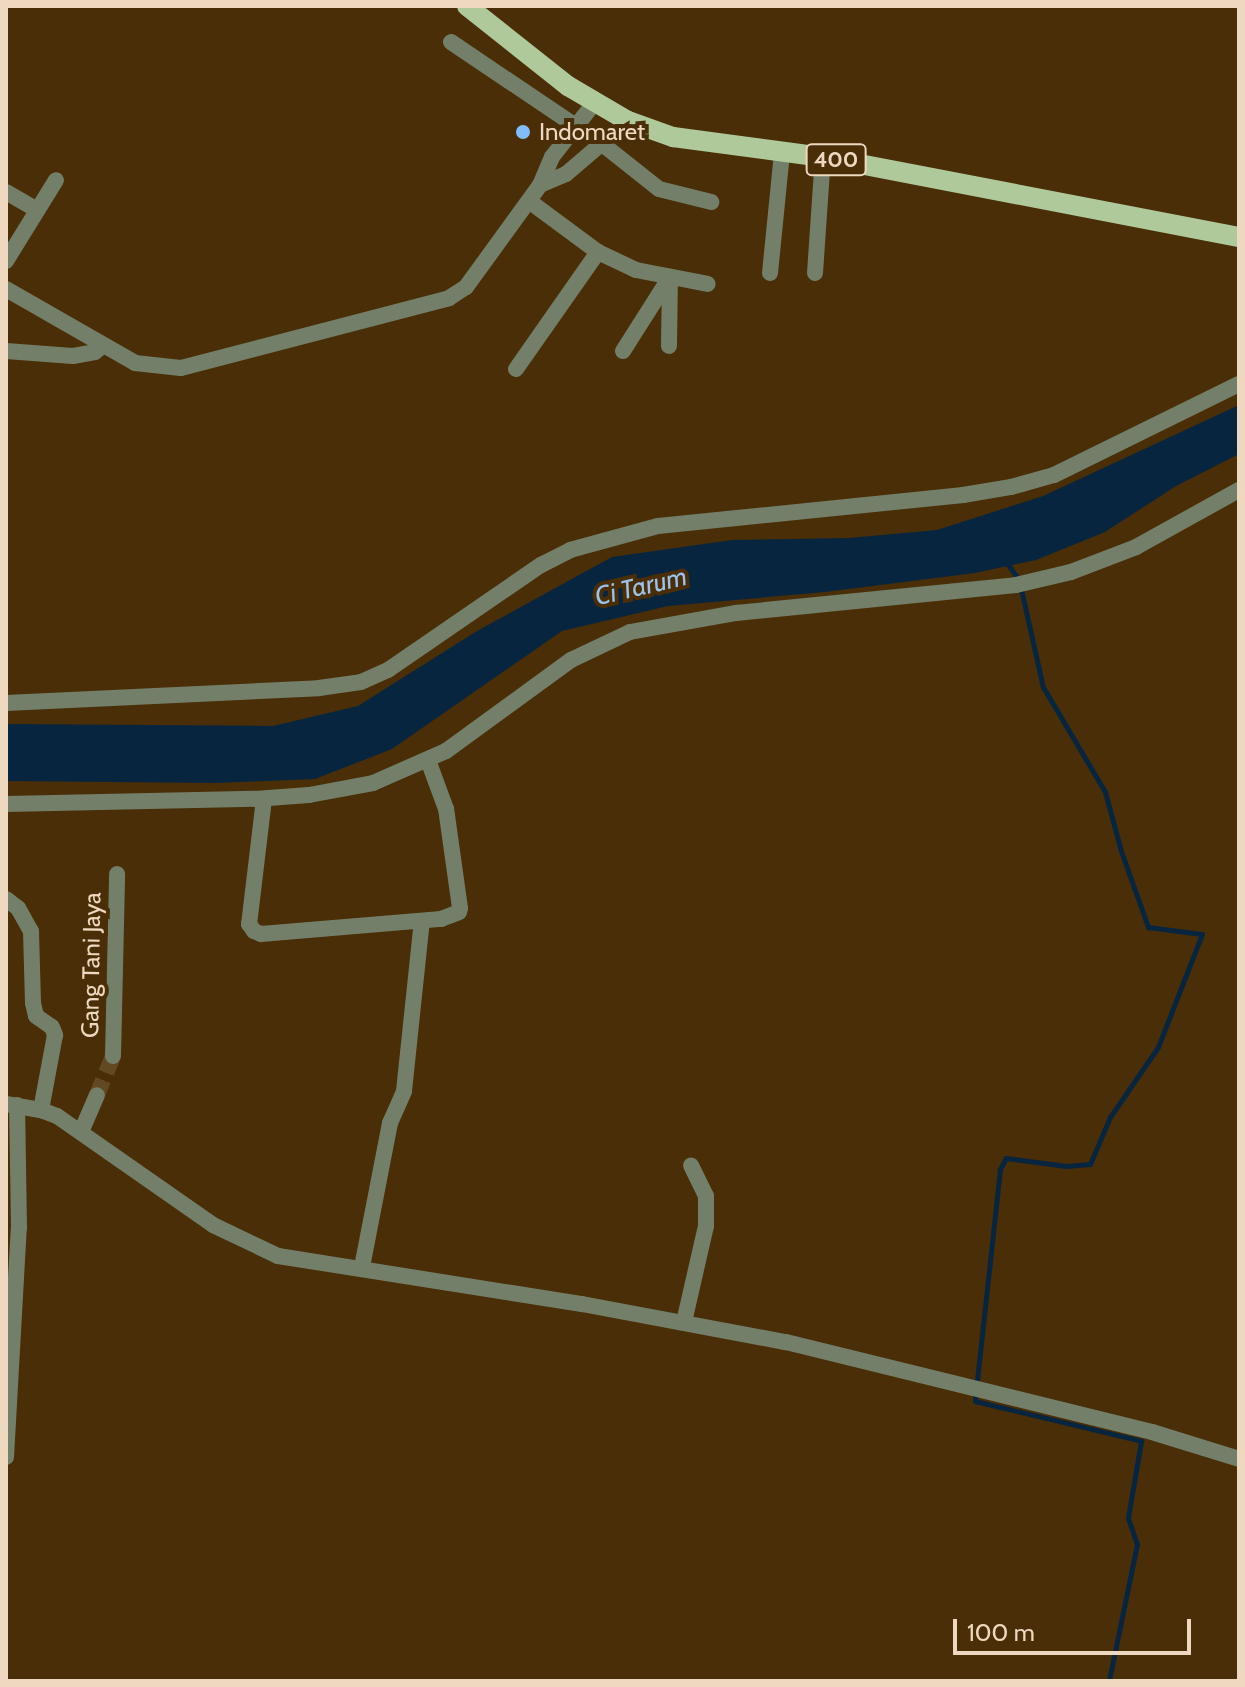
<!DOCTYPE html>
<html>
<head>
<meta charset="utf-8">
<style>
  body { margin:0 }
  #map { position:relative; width:1245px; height:1687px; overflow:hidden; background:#492e07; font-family:Cabin,sans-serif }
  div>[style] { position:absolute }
  .water>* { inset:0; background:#082540 }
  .stream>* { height:5px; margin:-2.5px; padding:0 2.5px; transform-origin:2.5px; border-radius:2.5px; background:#082540 }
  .minor-tunnel>* { height:16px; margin-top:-8px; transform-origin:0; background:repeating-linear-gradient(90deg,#624823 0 16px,transparent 0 24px) }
  .minor>* { height:16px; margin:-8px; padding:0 8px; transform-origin:8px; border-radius:8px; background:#737f69 }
  .tertiary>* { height:16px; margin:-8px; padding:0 8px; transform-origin:8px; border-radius:8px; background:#737f69 }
  .primary>* { height:20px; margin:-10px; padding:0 10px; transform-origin:10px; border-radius:10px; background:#b0c99a }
  .dots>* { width:22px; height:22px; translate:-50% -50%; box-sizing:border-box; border:4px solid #492e07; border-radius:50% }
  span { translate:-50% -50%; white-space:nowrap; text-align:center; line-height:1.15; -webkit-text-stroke:8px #492e07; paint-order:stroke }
  .shield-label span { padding:2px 6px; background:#492e07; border:2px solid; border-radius:6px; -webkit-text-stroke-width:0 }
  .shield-label { font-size:22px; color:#eed9c0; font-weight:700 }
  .poi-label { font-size:24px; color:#eed9c0 }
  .left { translate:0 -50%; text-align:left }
  .street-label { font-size:24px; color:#eed9c0 }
  .water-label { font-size:26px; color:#9cc3ee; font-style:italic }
  .frame { position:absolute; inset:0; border:8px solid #eed9c0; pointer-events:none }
  .scale { position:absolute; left:953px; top:1619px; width:238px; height:36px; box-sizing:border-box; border:4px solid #eed9c0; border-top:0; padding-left:10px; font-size:24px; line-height:28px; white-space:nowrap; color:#eed9c0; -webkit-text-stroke:6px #492e07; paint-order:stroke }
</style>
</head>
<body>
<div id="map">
  <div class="water">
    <i style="clip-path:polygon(1239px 405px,1239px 454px,1176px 486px,1105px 532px,1036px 560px,975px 573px,825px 592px,668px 606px,562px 631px,392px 749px,315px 779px,215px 783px,6px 781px,6px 724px,273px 726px,358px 706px,477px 631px,612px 557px,732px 540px,849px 538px,937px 530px,1043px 496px)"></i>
  </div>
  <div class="stream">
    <i style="left:1007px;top:563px;width:21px;rotate:55deg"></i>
    <i style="left:1019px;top:580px;width:110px;rotate:77.4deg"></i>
    <i style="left:1043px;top:687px;width:122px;rotate:59.4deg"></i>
    <i style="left:1105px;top:792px;width:61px;rotate:74.8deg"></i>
    <i style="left:1121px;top:851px;width:81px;rotate:70.4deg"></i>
    <i style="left:1148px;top:927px;width:54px;rotate:7.4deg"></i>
    <i style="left:1202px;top:934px;width:121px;rotate:111.3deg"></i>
    <i style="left:1158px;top:1047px;width:85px;rotate:124.4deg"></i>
    <i style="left:1110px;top:1117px;width:51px;rotate:113.1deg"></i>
    <i style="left:1090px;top:1164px;width:24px;rotate:175deg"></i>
    <i style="left:1066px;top:1166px;width:61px;rotate:-172.4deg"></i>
    <i style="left:1006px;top:1158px;width:13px;rotate:119deg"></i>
    <i style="left:1000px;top:1169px;width:233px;rotate:96.2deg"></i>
    <i style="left:975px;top:1401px;width:171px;rotate:13.5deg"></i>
    <i style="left:1141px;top:1441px;width:78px;rotate:99.6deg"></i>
    <i style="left:1128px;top:1518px;width:28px;rotate:71deg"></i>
    <i style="left:1137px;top:1544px;width:140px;rotate:101.6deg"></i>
  </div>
  <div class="minor-tunnel">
    <i style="left:97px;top:1095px;width:42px;rotate:-67.7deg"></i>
  </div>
  <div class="minor">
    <i style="left:451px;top:42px;width:181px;rotate:34deg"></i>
    <i style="left:601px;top:143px;width:74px;rotate:38.4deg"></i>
    <i style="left:659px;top:189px;width:54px;rotate:14deg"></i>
    <i style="left:595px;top:102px;width:70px;rotate:128deg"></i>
    <i style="left:552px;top:157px;width:30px;rotate:113deg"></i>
    <i style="left:540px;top:185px;width:28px;rotate:-23deg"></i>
    <i style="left:566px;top:174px;width:82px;rotate:-40.5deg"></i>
    <i style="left:6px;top:192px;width:36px;rotate:30deg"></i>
    <i style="left:529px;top:201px;width:86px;rotate:36.5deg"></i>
    <i style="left:598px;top:252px;width:42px;rotate:25.3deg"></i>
    <i style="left:636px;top:270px;width:73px;rotate:11deg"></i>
    <i style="left:6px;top:261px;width:95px;rotate:-58.3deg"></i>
    <i style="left:770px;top:273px;width:122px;rotate:-84.3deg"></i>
    <i style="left:815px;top:273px;width:116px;rotate:-86.1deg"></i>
    <i style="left:6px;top:289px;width:149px;rotate:29.8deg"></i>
    <i style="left:135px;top:363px;width:46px;rotate:6.2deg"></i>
    <i style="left:181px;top:368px;width:277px;rotate:-14.6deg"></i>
    <i style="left:449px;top:298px;width:20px;rotate:-33deg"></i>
    <i style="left:466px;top:287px;width:126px;rotate:-54deg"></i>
    <i style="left:669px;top:346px;width:68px;rotate:-89.2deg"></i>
    <i style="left:6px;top:351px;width:67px;rotate:4.3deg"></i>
    <i style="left:73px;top:356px;width:22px;rotate:-10deg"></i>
    <i style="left:95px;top:352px;width:9px;rotate:-41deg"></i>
    <i style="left:623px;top:351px;width:88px;rotate:-57.6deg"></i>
    <i style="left:516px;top:369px;width:143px;rotate:-55deg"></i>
    <i style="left:6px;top:703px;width:313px;rotate:-2.7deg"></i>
    <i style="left:319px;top:688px;width:42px;rotate:-8.1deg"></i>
    <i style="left:361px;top:682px;width:30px;rotate:-24deg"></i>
    <i style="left:388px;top:670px;width:186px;rotate:-34.5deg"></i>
    <i style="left:541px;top:565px;width:33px;rotate:-27deg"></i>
    <i style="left:570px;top:550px;width:91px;rotate:-15.3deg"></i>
    <i style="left:658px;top:526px;width:307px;rotate:-5.8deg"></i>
    <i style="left:963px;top:495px;width:49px;rotate:-9.5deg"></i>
    <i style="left:1011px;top:487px;width:45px;rotate:-15.6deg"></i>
    <i style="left:1054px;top:475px;width:206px;rotate:-26.2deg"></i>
    <i style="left:264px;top:799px;width:126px;rotate:96.8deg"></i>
    <i style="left:249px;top:924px;width:9px;rotate:54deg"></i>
    <i style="left:254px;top:931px;width:8px;rotate:23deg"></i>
    <i style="left:261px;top:934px;width:181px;rotate:-4.8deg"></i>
    <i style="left:441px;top:919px;width:19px;rotate:-21deg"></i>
    <i style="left:459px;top:912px;width:4px;rotate:-76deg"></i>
    <i style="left:460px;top:908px;width:100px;rotate:-98deg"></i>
    <i style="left:446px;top:809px;width:52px;rotate:-110.2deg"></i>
    <i style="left:6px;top:804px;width:249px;rotate:-1.2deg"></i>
    <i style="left:255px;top:799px;width:54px;rotate:-4.2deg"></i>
    <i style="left:309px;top:795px;width:65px;rotate:-10.6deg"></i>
    <i style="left:373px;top:783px;width:80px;rotate:-23.7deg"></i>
    <i style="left:446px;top:751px;width:155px;rotate:-36.1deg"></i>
    <i style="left:571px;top:660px;width:65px;rotate:-25.4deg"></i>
    <i style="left:630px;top:632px;width:108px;rotate:-10.2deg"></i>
    <i style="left:736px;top:613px;width:281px;rotate:-5.7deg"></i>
    <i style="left:1016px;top:585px;width:57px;rotate:-13.3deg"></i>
    <i style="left:1071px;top:572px;width:70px;rotate:-21deg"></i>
    <i style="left:1136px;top:547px;width:118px;rotate:-29deg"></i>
    <i style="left:6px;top:899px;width:15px;rotate:37deg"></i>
    <i style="left:18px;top:908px;width:26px;rotate:61deg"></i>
    <i style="left:31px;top:931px;width:72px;rotate:88.4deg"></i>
    <i style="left:33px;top:1003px;width:13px;rotate:77deg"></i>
    <i style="left:36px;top:1016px;width:19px;rotate:35deg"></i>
    <i style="left:52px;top:1027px;width:9px;rotate:69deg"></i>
    <i style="left:55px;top:1035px;width:76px;rotate:100.6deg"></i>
    <i style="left:113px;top:1056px;width:182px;rotate:-88.7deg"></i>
    <i style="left:81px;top:1132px;width:40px;rotate:-66.6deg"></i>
    <i style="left:362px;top:1267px;width:147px;rotate:-79deg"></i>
    <i style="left:390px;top:1123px;width:35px;rotate:-66deg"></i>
    <i style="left:404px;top:1091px;width:171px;rotate:-84deg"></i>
    <i style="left:684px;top:1322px;width:98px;rotate:-77.1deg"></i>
    <i style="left:706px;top:1226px;width:30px;rotate:-90deg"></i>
    <i style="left:706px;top:1196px;width:34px;rotate:-116deg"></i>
    <i style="left:6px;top:1457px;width:229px;rotate:-86.8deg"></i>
    <i style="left:19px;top:1228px;width:123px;rotate:-90.9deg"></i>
  </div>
  <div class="tertiary">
    <i style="left:6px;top:1104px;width:36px;rotate:10deg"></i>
    <i style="left:41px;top:1110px;width:17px;rotate:21deg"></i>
    <i style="left:57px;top:1116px;width:190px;rotate:34.9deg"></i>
    <i style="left:213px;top:1225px;width:72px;rotate:25.5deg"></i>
    <i style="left:278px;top:1256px;width:308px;rotate:9deg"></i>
    <i style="left:582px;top:1304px;width:208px;rotate:10.6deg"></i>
    <i style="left:786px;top:1342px;width:377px;rotate:13.8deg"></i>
    <i style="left:1152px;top:1432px;width:91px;rotate:17.2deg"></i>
  </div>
  <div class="primary">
    <i style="left:467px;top:6px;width:129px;rotate:38.4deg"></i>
    <i style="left:568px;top:86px;width:69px;rotate:30.3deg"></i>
    <i style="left:628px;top:121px;width:48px;rotate:19.6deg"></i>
    <i style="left:673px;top:137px;width:151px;rotate:7.6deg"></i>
    <i style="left:823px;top:157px;width:424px;rotate:10.9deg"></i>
  </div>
  <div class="dots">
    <i style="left:523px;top:132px;background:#82bcfa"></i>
  </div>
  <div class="shield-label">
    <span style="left:836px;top:160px">400</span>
  </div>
  <div class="poi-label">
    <span class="left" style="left:539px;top:132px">Indomaret</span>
  </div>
  <div class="street-label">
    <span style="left:91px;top:965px;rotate:-89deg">Gang Tani Jaya</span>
  </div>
  <div class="water-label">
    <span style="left:641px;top:587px;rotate:-13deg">Ci Tarum</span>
  </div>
  <div class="frame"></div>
  <div class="scale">100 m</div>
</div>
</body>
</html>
